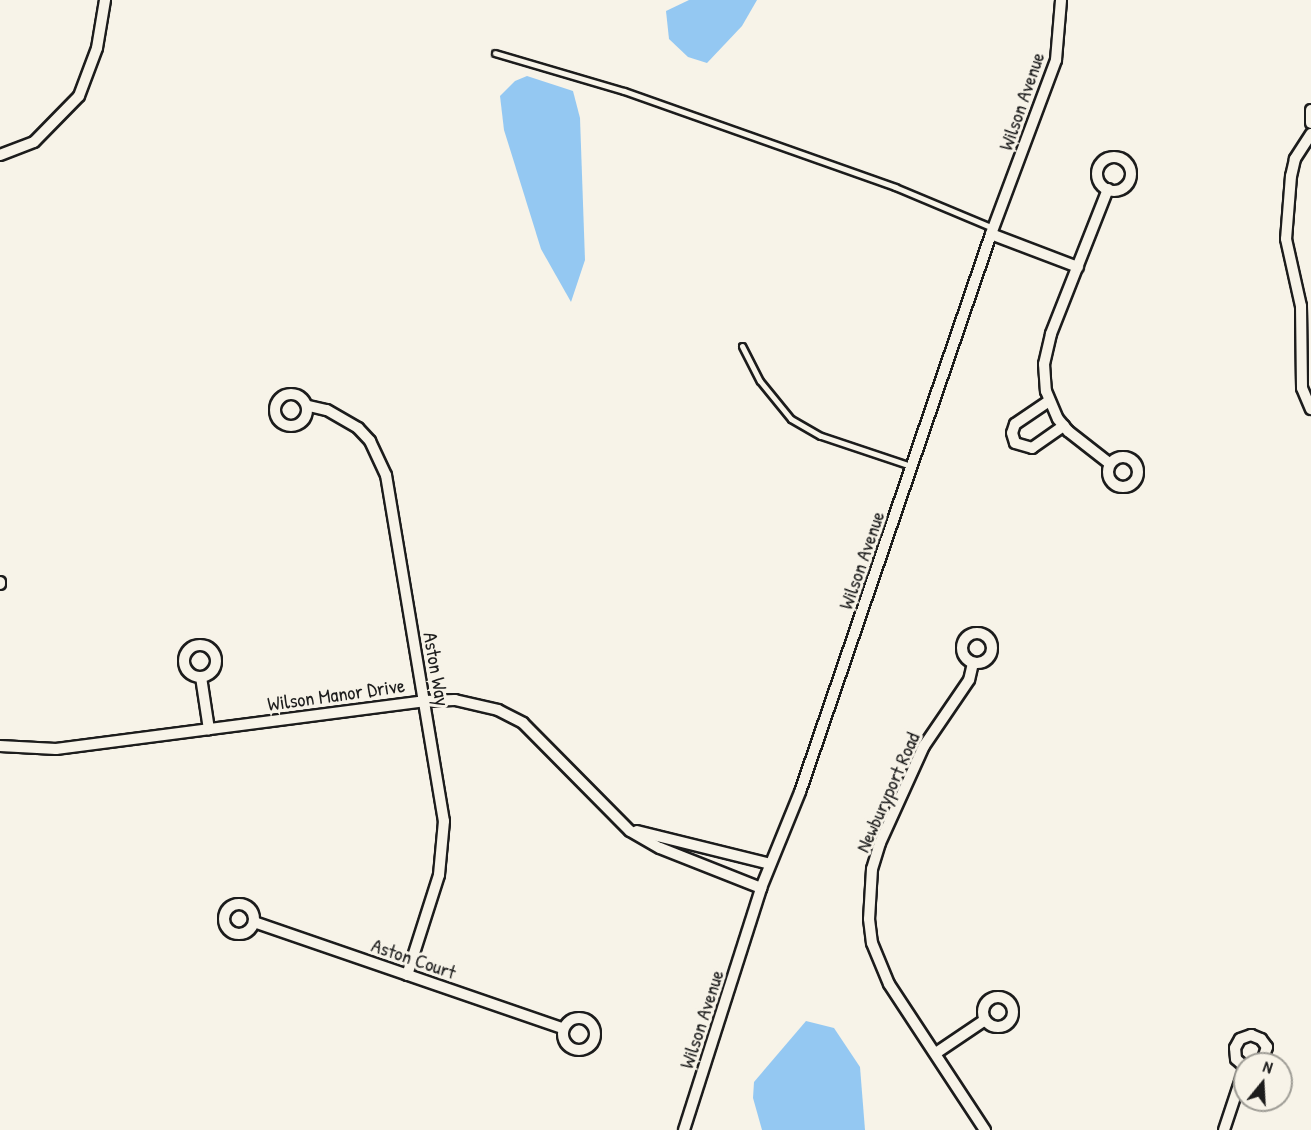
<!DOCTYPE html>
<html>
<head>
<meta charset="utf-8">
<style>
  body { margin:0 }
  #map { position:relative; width:1311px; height:1130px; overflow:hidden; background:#f7f3e8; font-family:"Patrick Hand",sans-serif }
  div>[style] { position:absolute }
  .water>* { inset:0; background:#94c8f2 }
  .roads { filter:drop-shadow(2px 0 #1c1c1c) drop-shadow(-2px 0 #1c1c1c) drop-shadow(0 2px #1c1c1c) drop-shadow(0 -2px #1c1c1c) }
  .service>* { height:5px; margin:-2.5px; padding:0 2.5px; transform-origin:2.5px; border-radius:2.5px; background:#f7f3e8 }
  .minor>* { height:10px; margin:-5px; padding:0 5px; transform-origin:5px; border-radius:5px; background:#f7f3e8 }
  .minor>.ring { margin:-5px; padding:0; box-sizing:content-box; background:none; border:10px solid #f7f3e8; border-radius:50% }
  span { translate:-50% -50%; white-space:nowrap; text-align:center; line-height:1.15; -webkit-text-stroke:6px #f7f3e8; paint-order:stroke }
  .street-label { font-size:20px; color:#1c1c1c }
  .north { position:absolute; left:1233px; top:1052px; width:60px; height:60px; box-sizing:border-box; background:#f7f3e8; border:2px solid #9f9d96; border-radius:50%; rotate:18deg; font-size:16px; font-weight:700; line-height:24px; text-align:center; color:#1c1c1c }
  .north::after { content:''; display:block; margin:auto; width:21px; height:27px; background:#1c1c1c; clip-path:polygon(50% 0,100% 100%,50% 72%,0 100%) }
</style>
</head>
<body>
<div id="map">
  <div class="water">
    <i style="clip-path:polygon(689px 0,757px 0,742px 26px,707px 63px,688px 57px,669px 39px,666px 11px)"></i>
    <i style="clip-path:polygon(527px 76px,573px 91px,580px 118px,585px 260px,571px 302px,541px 249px,504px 130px,500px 96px,515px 81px)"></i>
    <i style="clip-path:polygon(806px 1021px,834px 1028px,860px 1067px,865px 1130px,762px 1130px,753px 1098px,754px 1082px)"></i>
  </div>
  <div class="roads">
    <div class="service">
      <i style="left:495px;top:53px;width:134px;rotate:16.4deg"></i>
      <i style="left:624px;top:91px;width:288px;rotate:19.5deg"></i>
      <i style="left:895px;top:187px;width:106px;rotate:22.7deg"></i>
      <i style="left:742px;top:346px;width:39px;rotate:63deg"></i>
      <i style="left:760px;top:381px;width:49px;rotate:50.8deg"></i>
      <i style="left:791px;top:419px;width:34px;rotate:30deg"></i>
      <i style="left:821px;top:436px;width:95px;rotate:18.4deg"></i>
    </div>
    <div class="minor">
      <i style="left:1311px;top:110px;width:13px;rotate:90deg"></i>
      <i style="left:1311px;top:134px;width:30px;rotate:123deg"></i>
      <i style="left:1295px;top:159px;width:17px;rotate:103deg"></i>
      <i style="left:1291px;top:176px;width:63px;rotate:94.5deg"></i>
      <i style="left:1286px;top:239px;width:69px;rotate:77.4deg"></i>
      <i style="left:1301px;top:306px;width:82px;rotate:89.3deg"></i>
      <i style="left:1302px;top:388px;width:23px;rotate:67deg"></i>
      <i style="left:0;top:155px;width:36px;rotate:-21deg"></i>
      <i style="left:34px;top:142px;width:64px;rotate:-45.6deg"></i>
      <i style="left:79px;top:96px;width:51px;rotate:-69.4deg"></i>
      <i style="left:97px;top:48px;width:49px;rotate:-80.5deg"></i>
      <i class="ring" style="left:1097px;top:157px;width:24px;height:24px"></i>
      <i style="left:1108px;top:189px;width:156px;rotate:111.5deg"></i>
      <i style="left:1051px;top:334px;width:31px;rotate:103deg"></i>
      <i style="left:1044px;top:364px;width:27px;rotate:86deg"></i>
      <i style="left:1046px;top:391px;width:30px;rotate:67deg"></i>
      <i style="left:1058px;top:419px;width:16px;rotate:50deg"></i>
      <i style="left:1068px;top:431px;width:52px;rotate:38deg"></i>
      <i style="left:991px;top:234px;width:93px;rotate:20.8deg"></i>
      <i class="ring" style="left:275px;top:394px;width:22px;height:22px"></i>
      <i style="left:1049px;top:401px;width:41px;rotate:145.9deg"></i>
      <i style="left:1015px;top:424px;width:9px;rotate:108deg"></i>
      <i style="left:1012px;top:433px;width:10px;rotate:73deg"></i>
      <i style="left:1015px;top:443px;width:18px;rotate:16deg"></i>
      <i style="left:1032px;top:448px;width:39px;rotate:-35deg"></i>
      <i style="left:309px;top:406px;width:18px;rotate:13deg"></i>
      <i style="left:327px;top:410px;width:36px;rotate:30deg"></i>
      <i style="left:358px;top:428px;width:18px;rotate:47deg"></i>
      <i style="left:370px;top:441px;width:38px;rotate:65deg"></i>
      <i style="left:386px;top:475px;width:351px;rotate:80.5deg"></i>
      <i style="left:444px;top:821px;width:54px;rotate:95.3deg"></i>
      <i style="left:439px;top:875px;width:105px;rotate:107.7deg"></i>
      <i class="ring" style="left:1108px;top:457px;width:20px;height:20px"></i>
      <i style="left:0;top:582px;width:2px;rotate:90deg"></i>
      <i class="ring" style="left:962px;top:633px;width:20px;height:20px"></i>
      <i class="ring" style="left:184px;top:645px;width:22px;height:22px"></i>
      <i style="left:973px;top:663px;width:17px;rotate:103deg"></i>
      <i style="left:969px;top:680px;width:80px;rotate:124.3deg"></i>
      <i style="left:924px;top:746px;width:107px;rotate:114.4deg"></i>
      <i style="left:880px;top:843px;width:27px;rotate:107deg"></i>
      <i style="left:872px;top:869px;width:50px;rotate:93.4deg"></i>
      <i style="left:869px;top:919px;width:24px;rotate:83deg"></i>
      <i style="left:872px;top:943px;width:44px;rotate:67.5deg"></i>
      <i style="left:889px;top:984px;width:175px;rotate:56.7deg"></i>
      <i style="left:201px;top:677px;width:53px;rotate:81.3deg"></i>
      <i style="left:0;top:746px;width:56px;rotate:3.1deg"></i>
      <i style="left:56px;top:749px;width:371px;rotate:-7.4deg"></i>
      <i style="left:424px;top:701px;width:31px;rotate:-2deg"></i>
      <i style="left:455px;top:700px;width:44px;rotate:13.1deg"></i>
      <i style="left:498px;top:710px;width:28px;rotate:27deg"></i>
      <i style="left:523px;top:723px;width:152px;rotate:45.3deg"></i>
      <i style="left:630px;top:831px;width:34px;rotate:30deg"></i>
      <i style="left:660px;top:848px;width:109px;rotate:21.6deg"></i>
      <i style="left:637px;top:831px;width:137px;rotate:13.9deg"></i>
      <i class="ring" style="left:224px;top:904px;width:20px;height:20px"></i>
      <i style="left:254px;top:922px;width:326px;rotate:19deg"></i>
      <i class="ring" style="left:983px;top:997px;width:20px;height:20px"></i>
      <i class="ring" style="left:563px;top:1018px;width:22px;height:22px"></i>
      <i style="left:936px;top:1053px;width:59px;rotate:-34deg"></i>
      <i style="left:1245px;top:1067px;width:12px;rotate:-138deg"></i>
      <i style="left:1236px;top:1059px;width:11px;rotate:-95deg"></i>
      <i style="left:1235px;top:1048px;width:10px;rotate:-61deg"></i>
      <i style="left:1240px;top:1039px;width:12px;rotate:-20deg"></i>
      <i style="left:1251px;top:1035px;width:11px;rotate:22deg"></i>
      <i style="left:1261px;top:1039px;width:10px;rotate:53deg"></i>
      <i style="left:1267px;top:1047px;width:18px;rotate:109deg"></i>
      <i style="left:684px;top:1130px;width:254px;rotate:-72.3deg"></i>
      <i style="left:761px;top:888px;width:104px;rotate:-67.9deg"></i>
      <i style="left:800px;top:792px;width:590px;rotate:-71.1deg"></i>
      <i style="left:991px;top:234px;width:186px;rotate:-69.5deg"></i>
      <i style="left:1056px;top:60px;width:60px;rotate:-85.2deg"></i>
      <i style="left:1224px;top:1130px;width:66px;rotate:-71.6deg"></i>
    </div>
  </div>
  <div class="street-label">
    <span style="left:1021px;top:101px;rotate:-71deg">Wilson Avenue</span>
    <span style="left:861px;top:560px;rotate:-71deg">Wilson Avenue</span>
    <span style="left:437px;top:669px;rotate:80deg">Aston Way</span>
    <span style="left:336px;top:694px;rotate:-8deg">Wilson Manor Drive</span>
    <span style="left:887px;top:792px;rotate:-66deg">Newburyport Road</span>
    <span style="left:414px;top:958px;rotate:19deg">Aston Court</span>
    <span style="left:701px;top:1019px;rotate:-72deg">Wilson Avenue</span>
  </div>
  <div class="north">N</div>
</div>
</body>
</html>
